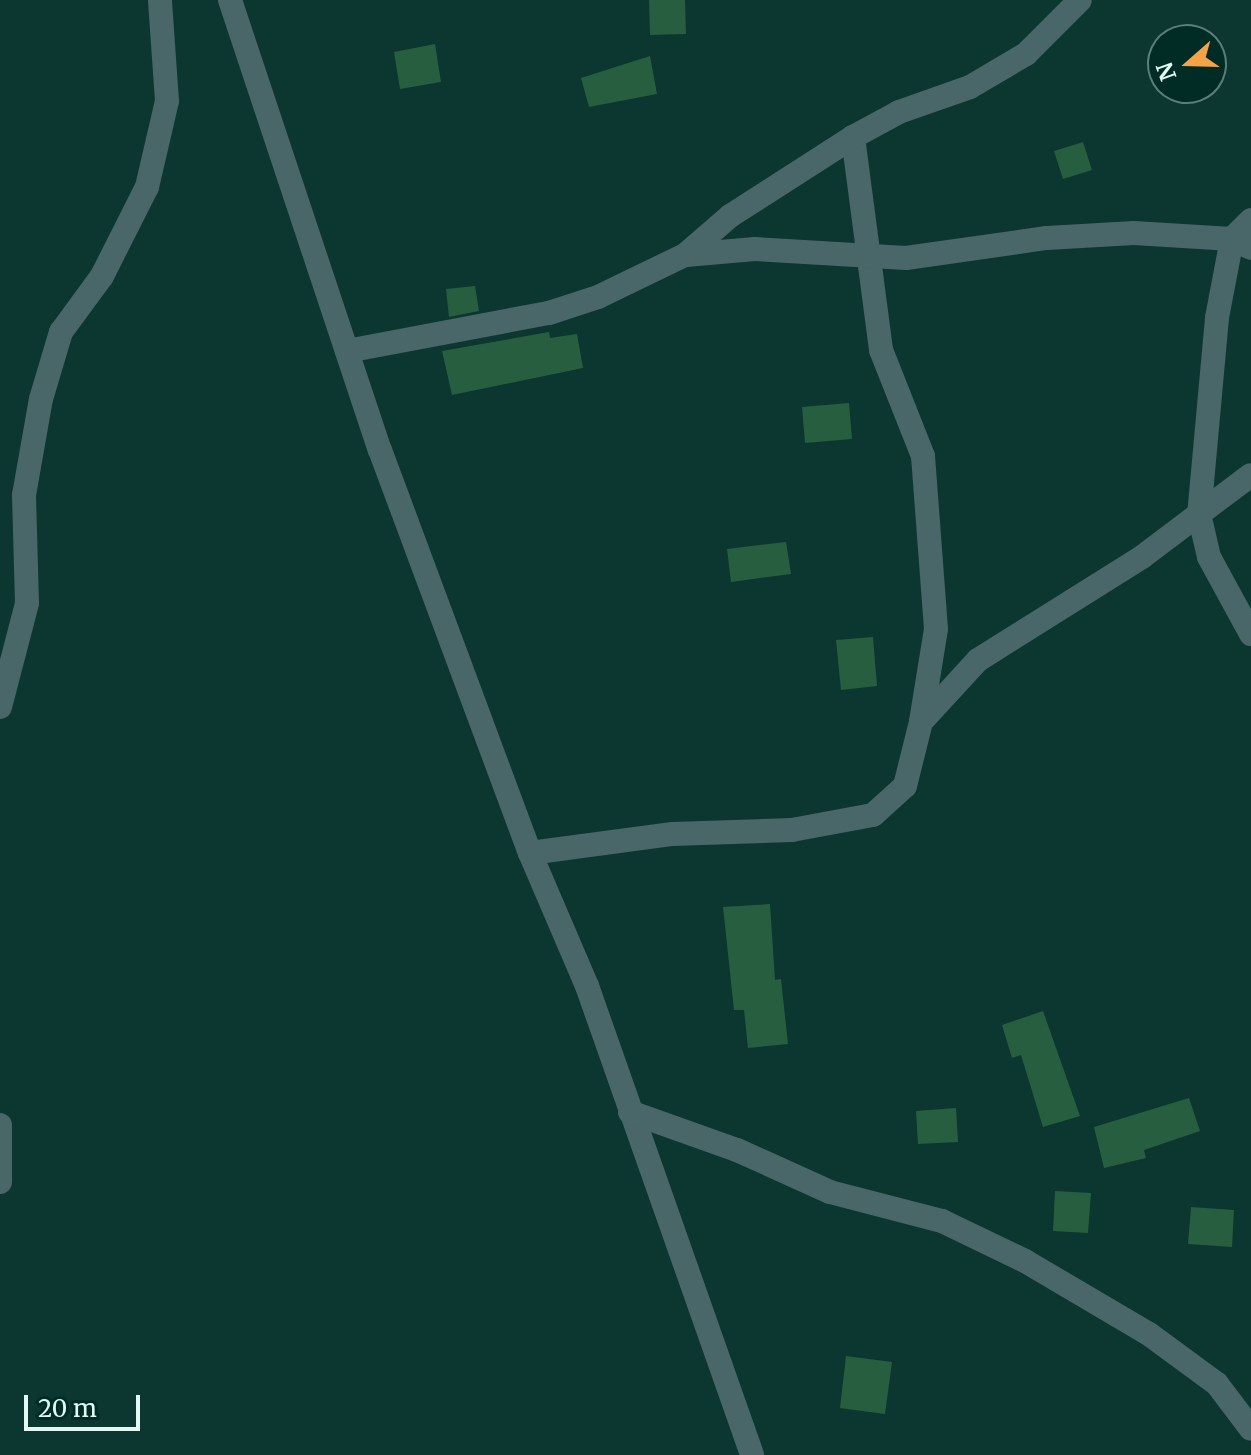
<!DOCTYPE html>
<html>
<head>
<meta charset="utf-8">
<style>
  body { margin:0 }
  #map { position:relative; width:1251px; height:1455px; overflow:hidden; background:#0c3630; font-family:Merriweather,serif }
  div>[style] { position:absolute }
  .building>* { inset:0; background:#275e40 }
  .minor>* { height:24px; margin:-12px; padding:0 12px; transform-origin:12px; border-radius:12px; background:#496669 }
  span { translate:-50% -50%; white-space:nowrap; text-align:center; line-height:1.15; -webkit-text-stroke:7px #012c26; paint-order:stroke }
  .north { position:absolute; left:1147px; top:24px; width:80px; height:80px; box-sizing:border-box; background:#012c26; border:2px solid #5b7e78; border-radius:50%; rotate:250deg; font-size:22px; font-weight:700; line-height:32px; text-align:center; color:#e3f9f4 }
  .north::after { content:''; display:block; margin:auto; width:28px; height:36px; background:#f6a247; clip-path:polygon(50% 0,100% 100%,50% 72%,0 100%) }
  .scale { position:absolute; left:24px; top:1395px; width:116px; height:36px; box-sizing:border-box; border:4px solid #e3f9f4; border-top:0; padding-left:10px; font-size:24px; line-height:28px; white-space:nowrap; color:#e3f9f4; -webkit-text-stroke:6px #012c26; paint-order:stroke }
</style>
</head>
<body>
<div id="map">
  <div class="building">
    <i style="clip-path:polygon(649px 0,685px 0,686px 34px,650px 35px)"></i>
    <i style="clip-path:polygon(435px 44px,441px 82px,400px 89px,394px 52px)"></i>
    <i style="clip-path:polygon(650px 56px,657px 94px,589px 107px,581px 78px)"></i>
    <i style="clip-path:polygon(1083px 142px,1092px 170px,1063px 179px,1054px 151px)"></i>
    <i style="clip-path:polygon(475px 286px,479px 311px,449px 317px,446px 289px)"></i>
    <i style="clip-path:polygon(549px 332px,550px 338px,577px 334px,583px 368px,452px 395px,442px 351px)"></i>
    <i style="clip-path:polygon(849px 403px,852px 439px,805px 443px,802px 407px)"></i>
    <i style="clip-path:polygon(786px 542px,791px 574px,731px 582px,727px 549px)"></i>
    <i style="clip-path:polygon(873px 637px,877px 686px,841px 690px,836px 640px)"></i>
    <i style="clip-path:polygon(770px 904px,775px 980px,781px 979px,788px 1044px,748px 1048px,744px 1010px,734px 1010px,723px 907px)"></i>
    <i style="clip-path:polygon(1043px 1011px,1080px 1116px,1043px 1127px,1021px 1055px,1012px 1058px,1002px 1025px)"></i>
    <i style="clip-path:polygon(1189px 1098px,1200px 1131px,1144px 1150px,1146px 1158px,1104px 1168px,1094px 1127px)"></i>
    <i style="clip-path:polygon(956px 1108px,958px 1142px,918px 1144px,916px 1111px)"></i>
    <i style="clip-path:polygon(1055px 1191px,1091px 1193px,1088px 1233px,1053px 1231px)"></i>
    <i style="clip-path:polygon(1191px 1207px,1234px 1210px,1232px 1247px,1188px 1244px)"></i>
    <i style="clip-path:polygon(846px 1356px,892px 1362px,885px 1414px,840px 1408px)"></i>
  </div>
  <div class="minor">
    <i style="left:230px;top:0;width:474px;rotate:71.6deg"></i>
    <i style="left:380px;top:450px;width:430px;rotate:69.6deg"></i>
    <i style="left:530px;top:853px;width:145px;rotate:66.8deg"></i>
    <i style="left:587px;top:986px;width:497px;rotate:70.6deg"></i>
    <i style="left:853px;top:137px;width:215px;rotate:82.5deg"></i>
    <i style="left:881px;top:350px;width:114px;rotate:68.4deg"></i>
    <i style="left:923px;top:456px;width:173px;rotate:85.7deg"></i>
    <i style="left:936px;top:629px;width:94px;rotate:99.2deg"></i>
    <i style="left:1251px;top:220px;width:27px;rotate:135deg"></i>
    <i style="left:1232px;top:239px;width:80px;rotate:100.8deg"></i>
    <i style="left:1217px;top:318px;width:197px;rotate:95.2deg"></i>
    <i style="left:1199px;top:514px;width:44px;rotate:76.9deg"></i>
    <i style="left:1209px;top:557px;width:88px;rotate:61.4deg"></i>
    <i style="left:686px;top:255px;width:69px;rotate:-5deg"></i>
    <i style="left:755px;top:249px;width:151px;rotate:3.4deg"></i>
    <i style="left:906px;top:258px;width:142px;rotate:-8.1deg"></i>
    <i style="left:1047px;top:238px;width:87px;rotate:-3.3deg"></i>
    <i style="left:1134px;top:233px;width:98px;rotate:3.5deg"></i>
    <i style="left:1232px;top:239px;width:21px;rotate:25deg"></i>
    <i style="left:347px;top:351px;width:206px;rotate:-10.7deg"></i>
    <i style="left:549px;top:313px;width:52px;rotate:-18.1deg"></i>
    <i style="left:598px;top:297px;width:97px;rotate:-25.8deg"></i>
    <i style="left:685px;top:255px;width:60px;rotate:-40.9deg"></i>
    <i style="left:730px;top:216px;width:146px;rotate:-32.7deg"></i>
    <i style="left:853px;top:137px;width:52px;rotate:-28.5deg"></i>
    <i style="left:899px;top:112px;width:75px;rotate:-19.4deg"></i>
    <i style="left:970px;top:87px;width:65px;rotate:-30.5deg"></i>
    <i style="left:1026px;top:54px;width:76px;rotate:-45deg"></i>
    <i style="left:0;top:707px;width:107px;rotate:-75.4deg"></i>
    <i style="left:27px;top:603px;width:108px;rotate:-91.6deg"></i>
    <i style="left:24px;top:495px;width:97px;rotate:-80deg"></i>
    <i style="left:41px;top:399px;width:70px;rotate:-73.4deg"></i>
    <i style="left:61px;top:332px;width:69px;rotate:-53.8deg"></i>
    <i style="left:102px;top:276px;width:100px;rotate:-63.2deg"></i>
    <i style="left:147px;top:187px;width:88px;rotate:-76.9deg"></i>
    <i style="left:167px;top:101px;width:101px;rotate:-94deg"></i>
    <i style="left:530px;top:853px;width:144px;rotate:-7.6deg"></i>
    <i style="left:673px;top:834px;width:119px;rotate:-1.9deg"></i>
    <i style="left:792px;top:830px;width:82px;rotate:-10.5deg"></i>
    <i style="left:873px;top:815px;width:43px;rotate:-42.2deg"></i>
    <i style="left:905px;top:786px;width:66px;rotate:-76deg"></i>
    <i style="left:921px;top:722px;width:84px;rotate:-47.4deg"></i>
    <i style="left:978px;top:660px;width:194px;rotate:-32.1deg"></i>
    <i style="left:1142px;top:557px;width:136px;rotate:-37deg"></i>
    <i style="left:630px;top:1112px;width:114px;rotate:19.6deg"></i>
    <i style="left:737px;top:1150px;width:102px;rotate:24.3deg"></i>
    <i style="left:830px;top:1192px;width:116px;rotate:14.5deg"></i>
    <i style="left:942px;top:1221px;width:92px;rotate:25.7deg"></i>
    <i style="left:1025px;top:1261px;width:144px;rotate:30.5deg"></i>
    <i style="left:1149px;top:1334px;width:84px;rotate:36.3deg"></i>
    <i style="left:1217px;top:1384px;width:56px;rotate:52.9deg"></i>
    <i style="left:0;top:1125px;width:57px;rotate:90deg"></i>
  </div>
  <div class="north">N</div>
  <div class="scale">20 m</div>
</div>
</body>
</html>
